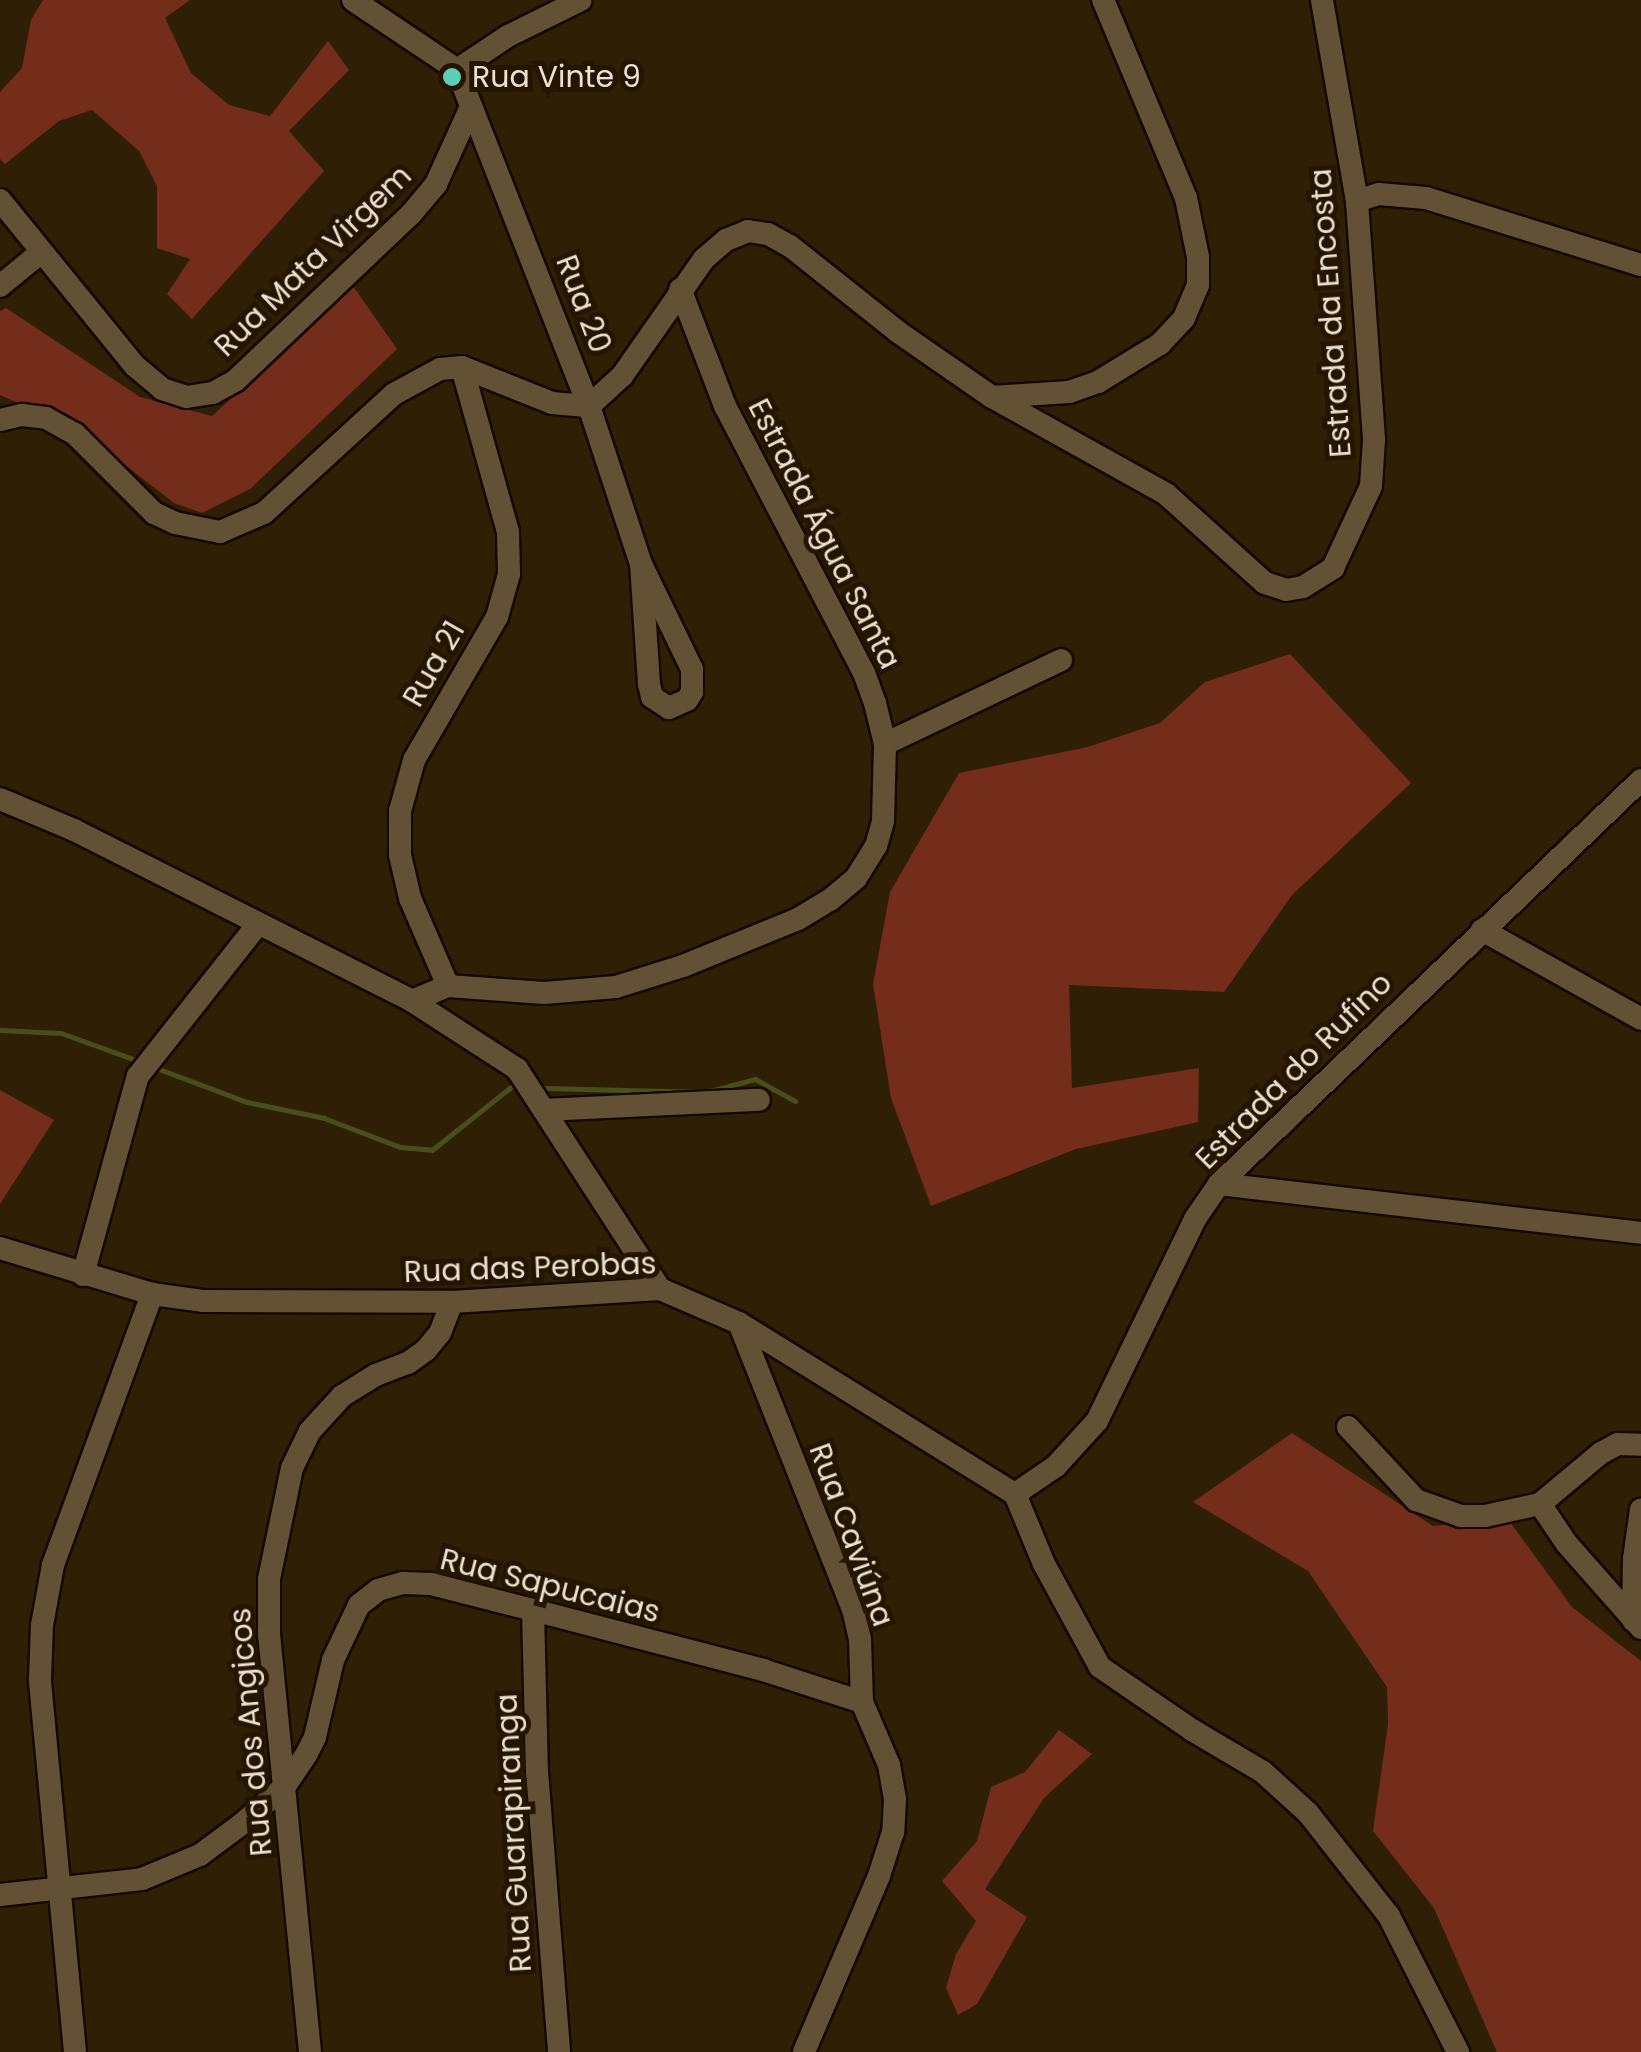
<!DOCTYPE html>
<html>
<head>
<meta charset="utf-8">
<style>
  body { margin:0 }
  #map { position:relative; width:1641px; height:2052px; overflow:hidden; background:#2f1f04; font-family:Poppins,sans-serif }
  div>[style] { position:absolute }
  .green>* { inset:0; background:#732d1a }
  .stream>* { height:5px; margin:-2.5px; padding:0 2.5px; transform-origin:2.5px; border-radius:2.5px; background:#47501a }
  .roads { filter:drop-shadow(2px 0 #160800) drop-shadow(-2px 0 #160800) drop-shadow(0 2px #160800) drop-shadow(0 -2px #160800) }
  .minor>* { height:22px; margin:-11px; padding:0 11px; transform-origin:11px; border-radius:11px; background:#635136 }
  .dots>* { width:28px; height:28px; translate:-50% -50%; box-sizing:border-box; border:5px solid #251500; border-radius:50% }
  span { translate:-50% -50%; white-space:nowrap; text-align:center; line-height:1.15; -webkit-text-stroke:10px #251500; paint-order:stroke }
  .poi-label { font-size:30px; color:#ece1d2 }
  .left { translate:0 -50%; text-align:left }
  .street-label { font-size:30px; color:#ece1d2 }
</style>
</head>
<body>
<div id="map">
  <div class="green">
    <i style="clip-path:polygon(43px 0,190px 0,165px 18px,191px 73px,229px 105px,270px 116px,328px 41px,349px 70px,289px 131px,324px 171px,192px 319px,167px 294px,190px 259px,157px 248px,157px 186px,139px 151px,92px 110px,59px 121px,5px 164px,0 159px,0 92px,22px 68px,31px 20px)"></i>
    <i style="clip-path:polygon(353px 286px,397px 349px,250px 489px,202px 513px,174px 503px,80px 430px,0 395px,0 311px,6px 308px,140px 397px,212px 416px)"></i>
    <i style="clip-path:polygon(1290px 654px,1411px 783px,1292px 895px,1224px 992px,1069px 985px,1072px 1088px,1199px 1068px,1198px 1122px,1076px 1149px,931px 1206px,891px 1098px,873px 984px,890px 892px,959px 773px,1088px 747px,1160px 723px,1205px 682px)"></i>
    <i style="clip-path:polygon(0 1090px,54px 1120px,0 1204px)"></i>
    <i style="clip-path:polygon(1292px 1433px,1433px 1526px,1507px 1518px,1572px 1607px,1641px 1661px,1641px 2052px,1497px 2052px,1434px 1908px,1373px 1831px,1388px 1724px,1387px 1687px,1308px 1571px,1193px 1502px)"></i>
    <i style="clip-path:polygon(1059px 1730px,1092px 1754px,1044px 1798px,985px 1889px,1027px 1917px,977px 2004px,958px 2015px,946px 1988px,956px 1954px,976px 1921px,942px 1881px,977px 1841px,991px 1787px,1025px 1772px)"></i>
  </div>
  <div class="stream">
    <i style="left:0;top:1030px;width:61px;rotate:2.8deg"></i>
    <i style="left:61px;top:1033px;width:77px;rotate:19.9deg"></i>
    <i style="left:159px;top:1069px;width:94px;rotate:20.6deg"></i>
    <i style="left:247px;top:1102px;width:79px;rotate:11.7deg"></i>
    <i style="left:324px;top:1118px;width:81px;rotate:20.9deg"></i>
    <i style="left:400px;top:1147px;width:32px;rotate:5deg"></i>
    <i style="left:432px;top:1150px;width:101px;rotate:-38.6deg"></i>
    <i style="left:545px;top:1088px;width:161px;rotate:1.4deg"></i>
    <i style="left:706px;top:1092px;width:51px;rotate:-14.9deg"></i>
    <i style="left:755px;top:1079px;width:46px;rotate:28.8deg"></i>
  </div>
  <div class="roads">
    <div class="minor">
      <i style="left:353px;top:0;width:125px;rotate:33.9deg"></i>
      <i style="left:457px;top:70px;width:61px;rotate:-33.7deg"></i>
      <i style="left:508px;top:36px;width:81px;rotate:-26.3deg"></i>
      <i style="left:457px;top:70px;width:361px;rotate:68.6deg"></i>
      <i style="left:589px;top:406px;width:166px;rotate:71.8deg"></i>
      <i style="left:641px;top:564px;width:117px;rotate:64.1deg"></i>
      <i style="left:692px;top:669px;width:23px;rotate:90deg"></i>
      <i style="left:692px;top:692px;width:9px;rotate:122deg"></i>
      <i style="left:687px;top:700px;width:20px;rotate:156deg"></i>
      <i style="left:669px;top:708px;width:20px;rotate:-147deg"></i>
      <i style="left:652px;top:697px;width:13px;rotate:-103deg"></i>
      <i style="left:649px;top:684px;width:120px;rotate:-93.8deg"></i>
      <i style="left:0;top:200px;width:214px;rotate:50.9deg"></i>
      <i style="left:135px;top:366px;width:35px;rotate:40deg"></i>
      <i style="left:162px;top:389px;width:26px;rotate:18deg"></i>
      <i style="left:187px;top:397px;width:26px;rotate:-9deg"></i>
      <i style="left:213px;top:393px;width:26px;rotate:-29deg"></i>
      <i style="left:236px;top:380px;width:241px;rotate:-43.5deg"></i>
      <i style="left:411px;top:214px;width:39px;rotate:-50deg"></i>
      <i style="left:436px;top:184px;width:85px;rotate:-65.6deg"></i>
      <i style="left:1357px;top:201px;width:23px;rotate:-18deg"></i>
      <i style="left:1379px;top:194px;width:47px;rotate:4.9deg"></i>
      <i style="left:1426px;top:198px;width:225px;rotate:17.3deg"></i>
      <i style="left:0;top:286px;width:52px;rotate:-39.5deg"></i>
      <i style="left:992px;top:397px;width:199px;rotate:29.1deg"></i>
      <i style="left:1166px;top:494px;width:133px;rotate:42deg"></i>
      <i style="left:1265px;top:583px;width:22px;rotate:18deg"></i>
      <i style="left:1286px;top:590px;width:17px;rotate:-10deg"></i>
      <i style="left:1303px;top:587px;width:36px;rotate:-32deg"></i>
      <i style="left:1333px;top:568px;width:90px;rotate:-65.1deg"></i>
      <i style="left:1371px;top:486px;width:47px;rotate:-86.3deg"></i>
      <i style="left:1374px;top:439px;width:239px;rotate:-94.1deg"></i>
      <i style="left:1357px;top:201px;width:204px;rotate:-99.9deg"></i>
      <i style="left:0;top:420px;width:23px;rotate:-13deg"></i>
      <i style="left:22px;top:415px;width:24px;rotate:7deg"></i>
      <i style="left:46px;top:418px;width:33px;rotate:29deg"></i>
      <i style="left:75px;top:434px;width:112px;rotate:45deg"></i>
      <i style="left:154px;top:513px;width:23px;rotate:25deg"></i>
      <i style="left:175px;top:523px;width:46px;rotate:11.3deg"></i>
      <i style="left:220px;top:532px;width:48px;rotate:-23.4deg"></i>
      <i style="left:264px;top:513px;width:176px;rotate:-42.5deg"></i>
      <i style="left:394px;top:394px;width:52px;rotate:-28.5deg"></i>
      <i style="left:440px;top:369px;width:22px;rotate:-5deg"></i>
      <i style="left:462px;top:367px;width:97px;rotate:21.8deg"></i>
      <i style="left:552px;top:403px;width:37px;rotate:5deg"></i>
      <i style="left:589px;top:406px;width:45px;rotate:-42.3deg"></i>
      <i style="left:622px;top:376px;width:143px;rotate:-55deg"></i>
      <i style="left:704px;top:259px;width:29px;rotate:-41deg"></i>
      <i style="left:726px;top:240px;width:24px;rotate:-22deg"></i>
      <i style="left:748px;top:231px;width:20px;rotate:9deg"></i>
      <i style="left:768px;top:234px;width:25px;rotate:29deg"></i>
      <i style="left:790px;top:246px;width:138px;rotate:38.5deg"></i>
      <i style="left:898px;top:332px;width:114px;rotate:34.7deg"></i>
      <i style="left:992px;top:397px;width:77px;rotate:-3.7deg"></i>
      <i style="left:1069px;top:392px;width:31px;rotate:-19deg"></i>
      <i style="left:1098px;top:382px;width:73px;rotate:-31.5deg"></i>
      <i style="left:1160px;top:344px;width:35px;rotate:-47deg"></i>
      <i style="left:1184px;top:318px;width:36px;rotate:-67deg"></i>
      <i style="left:1198px;top:285px;width:28px;rotate:-90deg"></i>
      <i style="left:1198px;top:257px;width:60px;rotate:-101.5deg"></i>
      <i style="left:1186px;top:198px;width:215px;rotate:-112.7deg"></i>
      <i style="left:885px;top:744px;width:195px;rotate:-25.5deg"></i>
      <i style="left:0;top:799px;width:80px;rotate:22.7deg"></i>
      <i style="left:74px;top:830px;width:379px;rotate:26.8deg"></i>
      <i style="left:412px;top:1001px;width:39px;rotate:-23deg"></i>
      <i style="left:448px;top:986px;width:96px;rotate:4.2deg"></i>
      <i style="left:544px;top:993px;width:72px;rotate:-4.8deg"></i>
      <i style="left:616px;top:987px;width:70px;rotate:-17.4deg"></i>
      <i style="left:683px;top:966px;width:124px;rotate:-22.2deg"></i>
      <i style="left:798px;top:919px;width:37px;rotate:-31deg"></i>
      <i style="left:830px;top:900px;width:34px;rotate:-40deg"></i>
      <i style="left:856px;top:878px;width:38px;rotate:-58deg"></i>
      <i style="left:876px;top:846px;width:26px;rotate:-74deg"></i>
      <i style="left:883px;top:821px;width:77px;rotate:-88.5deg"></i>
      <i style="left:885px;top:744px;width:42px;rotate:-103.7deg"></i>
      <i style="left:875px;top:703px;width:32px;rotate:-110deg"></i>
      <i style="left:864px;top:673px;width:301px;rotate:-117.5deg"></i>
      <i style="left:725px;top:406px;width:125px;rotate:-111deg"></i>
      <i style="left:1482px;top:930px;width:182px;rotate:29.2deg"></i>
      <i style="left:448px;top:986px;width:96px;rotate:-113.4deg"></i>
      <i style="left:410px;top:898px;width:44px;rotate:-103.1deg"></i>
      <i style="left:400px;top:855px;width:44px;rotate:-90deg"></i>
      <i style="left:400px;top:811px;width:53px;rotate:-74.6deg"></i>
      <i style="left:414px;top:760px;width:165px;rotate:-59.9deg"></i>
      <i style="left:497px;top:617px;width:45px;rotate:-74.4deg"></i>
      <i style="left:509px;top:574px;width:42px;rotate:-91.4deg"></i>
      <i style="left:508px;top:532px;width:171px;rotate:-105.6deg"></i>
      <i style="left:412px;top:1001px;width:125px;rotate:32.9deg"></i>
      <i style="left:517px;top:1069px;width:262px;rotate:57deg"></i>
      <i style="left:544px;top:1110px;width:215px;rotate:-2.7deg"></i>
      <i style="left:1219px;top:1184px;width:425px;rotate:6.6deg"></i>
      <i style="left:0;top:1248px;width:159px;rotate:16.8deg"></i>
      <i style="left:152px;top:1294px;width:51px;rotate:7.8deg"></i>
      <i style="left:203px;top:1301px;width:249px;rotate:0.2deg"></i>
      <i style="left:452px;top:1302px;width:208px;rotate:-3.6deg"></i>
      <i style="left:660px;top:1289px;width:86px;rotate:23.3deg"></i>
      <i style="left:739px;top:1323px;width:325px;rotate:31.8deg"></i>
      <i style="left:83px;top:1275px;width:206px;rotate:-74.6deg"></i>
      <i style="left:138px;top:1076px;width:194px;rotate:-51.7deg"></i>
      <i style="left:739px;top:1323px;width:308px;rotate:68.3deg"></i>
      <i style="left:853px;top:1609px;width:31px;rotate:77deg"></i>
      <i style="left:860px;top:1639px;width:63px;rotate:88.2deg"></i>
      <i style="left:862px;top:1702px;width:69px;rotate:66.8deg"></i>
      <i style="left:889px;top:1765px;width:35px;rotate:80deg"></i>
      <i style="left:895px;top:1799px;width:33px;rotate:93deg"></i>
      <i style="left:893px;top:1832px;width:46px;rotate:107.7deg"></i>
      <i style="left:879px;top:1876px;width:191px;rotate:113.1deg"></i>
      <i style="left:1348px;top:1427px;width:100px;rotate:47deg"></i>
      <i style="left:1416px;top:1500px;width:48px;rotate:19.6deg"></i>
      <i style="left:1461px;top:1516px;width:24px"></i>
      <i style="left:1485px;top:1516px;width:56px;rotate:-12.3deg"></i>
      <i style="left:1540px;top:1504px;width:80px;rotate:-39.9deg"></i>
      <i style="left:1601px;top:1453px;width:19px;rotate:-28deg"></i>
      <i style="left:1618px;top:1444px;width:23px;rotate:2deg"></i>
      <i style="left:1015px;top:1494px;width:50px;rotate:-34.3deg"></i>
      <i style="left:1056px;top:1466px;width:61px;rotate:-47.7deg"></i>
      <i style="left:1097px;top:1421px;width:225px;rotate:-64.1deg"></i>
      <i style="left:1195px;top:1219px;width:42px;rotate:-55.6deg"></i>
      <i style="left:1219px;top:1184px;width:584px;rotate:-43.75deg"></i>
      <i style="left:1015px;top:1494px;width:76px;rotate:67.5deg"></i>
      <i style="left:1044px;top:1564px;width:117px;rotate:61.5deg"></i>
      <i style="left:1100px;top:1667px;width:112px;rotate:34.4deg"></i>
      <i style="left:1192px;top:1730px;width:82px;rotate:30.6deg"></i>
      <i style="left:1263px;top:1772px;width:61px;rotate:42.3deg"></i>
      <i style="left:1308px;top:1813px;width:131px;rotate:51.8deg"></i>
      <i style="left:1389px;top:1916px;width:153px;rotate:63.1deg"></i>
      <i style="left:1540px;top:1504px;width:48px;rotate:56deg"></i>
      <i style="left:1567px;top:1544px;width:112px;rotate:48.6deg"></i>
      <i style="left:533px;top:1610px;width:161px;rotate:88.6deg"></i>
      <i style="left:537px;top:1771px;width:282px;rotate:85.5deg"></i>
      <i style="left:1633px;top:1620px;width:61px;rotate:-89.1deg"></i>
      <i style="left:1634px;top:1559px;width:50px;rotate:-82deg"></i>
      <i style="left:0;top:1895px;width:143px;rotate:-6.4deg"></i>
      <i style="left:142px;top:1879px;width:63px;rotate:-22.5deg"></i>
      <i style="left:200px;top:1855px;width:54px;rotate:-36.7deg"></i>
      <i style="left:243px;top:1823px;width:56px;rotate:-41.4deg"></i>
      <i style="left:285px;top:1786px;width:37px;rotate:-56deg"></i>
      <i style="left:306px;top:1755px;width:20px;rotate:-63deg"></i>
      <i style="left:315px;top:1737px;width:79px;rotate:-76.8deg"></i>
      <i style="left:333px;top:1660px;width:61px;rotate:-64.7deg"></i>
      <i style="left:359px;top:1605px;width:24px;rotate:-38deg"></i>
      <i style="left:378px;top:1590px;width:26px;rotate:-16deg"></i>
      <i style="left:403px;top:1583px;width:28px;rotate:2deg"></i>
      <i style="left:431px;top:1584px;width:105px;rotate:14.3deg"></i>
      <i style="left:533px;top:1610px;width:238px;rotate:14.6deg"></i>
      <i style="left:763px;top:1670px;width:104px;rotate:17.9deg"></i>
      <i style="left:75px;top:2052px;width:375px;rotate:-95.4deg"></i>
      <i style="left:40px;top:1679px;width:54px;rotate:-87.9deg"></i>
      <i style="left:42px;top:1625px;width:61px;rotate:-79.6deg"></i>
      <i style="left:53px;top:1565px;width:289px;rotate:-69.9deg"></i>
      <i style="left:310px;top:2052px;width:418px;rotate:-95.6deg"></i>
      <i style="left:269px;top:1636px;width:57px;rotate:-90deg"></i>
      <i style="left:269px;top:1579px;width:113px;rotate:-78.3deg"></i>
      <i style="left:292px;top:1468px;width:41px;rotate:-64.1deg"></i>
      <i style="left:310px;top:1431px;width:47px;rotate:-47.6deg"></i>
      <i style="left:342px;top:1396px;width:40px;rotate:-32deg"></i>
      <i style="left:376px;top:1375px;width:34px;rotate:-21deg"></i>
      <i style="left:408px;top:1363px;width:22px;rotate:-36deg"></i>
      <i style="left:426px;top:1350px;width:22px;rotate:-51deg"></i>
      <i style="left:440px;top:1333px;width:33px;rotate:-69deg"></i>
    </div>
  </div>
  <div class="dots">
    <i style="left:452px;top:77px;background:#5cceba"></i>
  </div>
  <div class="poi-label">
    <span class="left" style="left:472px;top:77px">Rua Vinte 9</span>
  </div>
  <div class="street-label">
    <span style="left:313px;top:261px;rotate:-44deg">Rua Mata Virgem</span>
    <span style="left:583px;top:304px;rotate:69deg">Rua 20</span>
    <span style="left:1331px;top:313px;rotate:-94deg">Estrada da Encosta</span>
    <span style="left:824px;top:534px;rotate:63deg">Estrada Água Santa</span>
    <span style="left:434px;top:664px;rotate:-60deg">Rua 21</span>
    <span style="left:1294px;top:1071px;rotate:-45deg">Estrada do Rufino</span>
    <span style="left:530px;top:1268px;rotate:-2deg">Rua das Perobas</span>
    <span style="left:851px;top:1535px;rotate:70deg">Rua Caviúna</span>
    <span style="left:550px;top:1586px;rotate:14deg">Rua Sapucaias</span>
    <span style="left:251px;top:1732px;rotate:-95deg">Rua dos Angicos</span>
    <span style="left:514px;top:1833px;rotate:-93deg">Rua Guarapiranga</span>
  </div>
</div>
</body>
</html>
